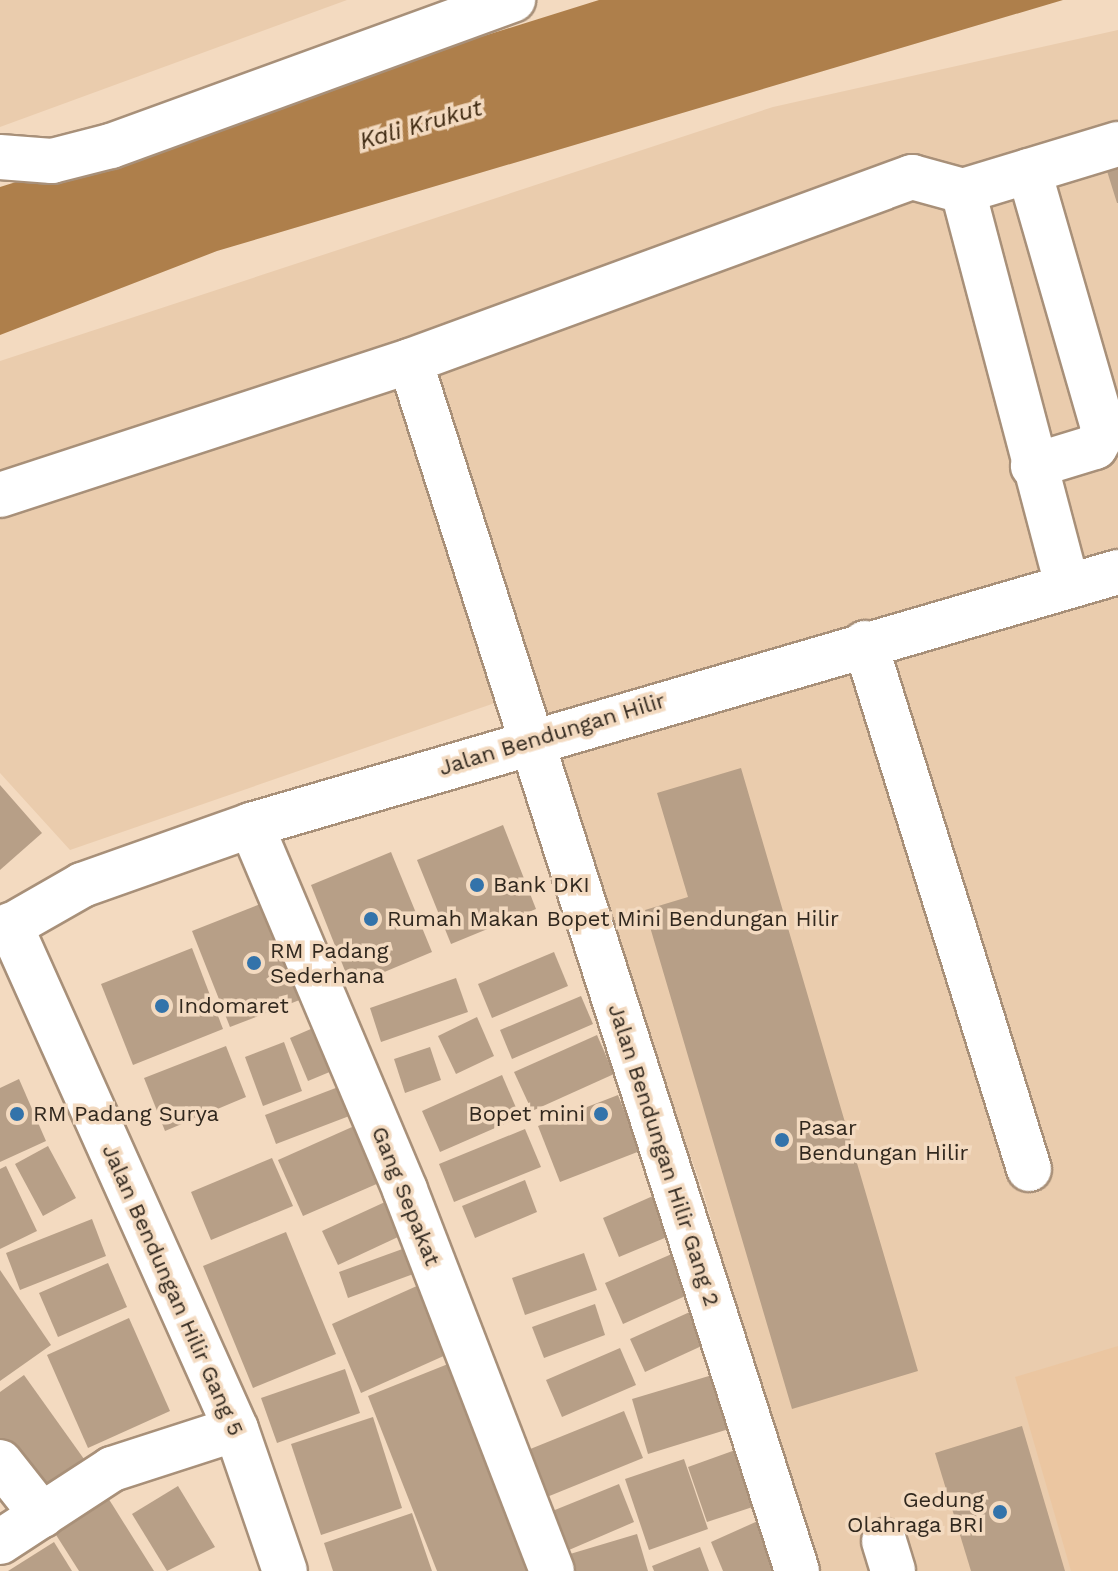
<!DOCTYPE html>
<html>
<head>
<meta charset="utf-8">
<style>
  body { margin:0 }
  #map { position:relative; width:1118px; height:1571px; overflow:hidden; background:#f3dac0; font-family:"Work Sans",sans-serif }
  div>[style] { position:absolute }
  .built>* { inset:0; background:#eaccad }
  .green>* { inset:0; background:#ebc6a1 }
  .water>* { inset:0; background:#ae7f4b }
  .building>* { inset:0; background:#b79f87 }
  .roads { filter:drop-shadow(2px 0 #a89079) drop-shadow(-2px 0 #a89079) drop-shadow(0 2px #a89079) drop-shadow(0 -2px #a89079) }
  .minor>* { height:44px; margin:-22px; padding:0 22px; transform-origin:22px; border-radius:22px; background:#fff }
  .dots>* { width:22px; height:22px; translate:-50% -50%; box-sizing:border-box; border:4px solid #f3dac0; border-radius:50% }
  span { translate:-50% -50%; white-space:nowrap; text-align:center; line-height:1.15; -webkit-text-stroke:7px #f3dac0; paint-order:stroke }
  .street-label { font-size:22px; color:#31281e }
  .poi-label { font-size:22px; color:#31281e }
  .left { translate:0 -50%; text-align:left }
  .right { translate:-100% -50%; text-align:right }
  .water-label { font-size:24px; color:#3e2911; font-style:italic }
</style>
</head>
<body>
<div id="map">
  <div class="built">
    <i style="clip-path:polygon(0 0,347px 0,0 127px)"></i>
    <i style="clip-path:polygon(1118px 30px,1118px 1571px,812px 1571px,702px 1188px,524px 693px,70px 850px,0 773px,0 361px,773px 107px)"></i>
  </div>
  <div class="green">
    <i style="clip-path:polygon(1118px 1346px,1118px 1571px,1071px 1571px,1015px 1377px)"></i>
  </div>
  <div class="water">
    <i style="clip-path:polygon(599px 0,1063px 0,217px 251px,0 335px,0 187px)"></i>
  </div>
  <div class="building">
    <i style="clip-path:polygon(1118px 167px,1118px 203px,1117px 203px,1107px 171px)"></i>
    <i style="clip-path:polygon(741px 768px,918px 1371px,792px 1409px,645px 910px,688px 897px,657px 793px)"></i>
    <i style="clip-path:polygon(0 785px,42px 833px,0 870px)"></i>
    <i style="clip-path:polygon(503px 825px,536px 909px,451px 944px,417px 860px)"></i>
    <i style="clip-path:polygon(391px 852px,432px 952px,351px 986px,311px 885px)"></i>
    <i style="clip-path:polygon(278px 897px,315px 994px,230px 1027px,192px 931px)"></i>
    <i style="clip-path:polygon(192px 948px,223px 1029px,133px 1065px,101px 984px)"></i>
    <i style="clip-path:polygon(554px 952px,568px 986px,492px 1018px,478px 984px)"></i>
    <i style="clip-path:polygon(456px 978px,468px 1012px,381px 1042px,370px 1008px)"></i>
    <i style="clip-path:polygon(581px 996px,593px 1024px,512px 1059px,500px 1030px)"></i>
    <i style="clip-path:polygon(477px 1017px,494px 1056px,456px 1074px,438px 1036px)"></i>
    <i style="clip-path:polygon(327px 1022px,344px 1066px,308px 1081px,290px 1038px)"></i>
    <i style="clip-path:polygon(597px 1035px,614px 1074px,532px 1111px,514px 1072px)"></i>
    <i style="clip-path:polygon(284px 1042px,302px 1091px,263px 1106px,245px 1057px)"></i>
    <i style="clip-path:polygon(226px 1046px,246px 1097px,165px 1131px,144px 1078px)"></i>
    <i style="clip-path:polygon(430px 1047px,441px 1080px,405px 1093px,394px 1059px)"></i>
    <i style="clip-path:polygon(502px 1075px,520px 1117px,440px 1152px,422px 1111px)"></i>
    <i style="clip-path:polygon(19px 1079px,46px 1141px,0 1162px,0 1088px)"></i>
    <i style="clip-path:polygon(354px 1081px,365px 1110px,276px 1144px,265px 1115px)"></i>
    <i style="clip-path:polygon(618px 1095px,640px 1151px,560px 1182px,538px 1126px)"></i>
    <i style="clip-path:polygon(370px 1119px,395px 1176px,303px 1216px,278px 1160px)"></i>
    <i style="clip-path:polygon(525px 1129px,541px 1167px,454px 1202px,439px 1164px)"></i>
    <i style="clip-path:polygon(48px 1146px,76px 1198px,43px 1216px,15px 1164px)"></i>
    <i style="clip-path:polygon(272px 1158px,293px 1206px,211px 1240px,191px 1192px)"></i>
    <i style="clip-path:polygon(6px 1166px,37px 1231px,0 1249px,0 1169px)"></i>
    <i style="clip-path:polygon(525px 1180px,537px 1212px,475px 1238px,462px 1206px)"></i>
    <i style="clip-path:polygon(662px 1192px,679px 1232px,619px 1257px,603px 1218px)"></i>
    <i style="clip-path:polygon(398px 1196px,413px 1230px,338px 1265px,322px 1231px)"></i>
    <i style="clip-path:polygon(92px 1219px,106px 1256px,20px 1290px,6px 1253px)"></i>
    <i style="clip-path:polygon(286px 1232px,336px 1354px,253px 1388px,203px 1266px)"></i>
    <i style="clip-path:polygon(419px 1243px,427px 1269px,348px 1298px,339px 1272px)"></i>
    <i style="clip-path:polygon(584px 1253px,597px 1290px,525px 1315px,512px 1278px)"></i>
    <i style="clip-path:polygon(674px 1253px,692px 1293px,623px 1324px,605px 1283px)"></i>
    <i style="clip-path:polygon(108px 1263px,127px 1307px,58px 1337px,39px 1293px)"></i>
    <i style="clip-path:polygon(0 1270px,51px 1345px,0 1381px)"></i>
    <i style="clip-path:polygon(428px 1281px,457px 1350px,361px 1393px,332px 1324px)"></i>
    <i style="clip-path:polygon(595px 1304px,605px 1335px,544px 1358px,532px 1327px)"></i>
    <i style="clip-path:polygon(692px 1311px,706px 1344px,645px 1372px,630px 1339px)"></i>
    <i style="clip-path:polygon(129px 1318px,170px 1411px,88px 1448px,47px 1355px)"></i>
    <i style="clip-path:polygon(620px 1348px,636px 1385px,562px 1417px,546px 1380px)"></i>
    <i style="clip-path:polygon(463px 1358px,546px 1571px,437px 1571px,368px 1396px)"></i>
    <i style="clip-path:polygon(345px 1369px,360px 1413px,277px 1443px,261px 1398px)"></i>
    <i style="clip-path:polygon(729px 1370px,745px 1424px,648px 1454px,632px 1399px)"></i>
    <i style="clip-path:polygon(24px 1375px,89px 1466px,42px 1500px,0 1442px,0 1392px)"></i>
    <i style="clip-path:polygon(624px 1411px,643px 1458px,537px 1501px,518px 1454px)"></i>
    <i style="clip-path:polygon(373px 1417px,402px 1508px,321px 1535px,291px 1444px)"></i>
    <i style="clip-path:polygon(1022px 1426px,1065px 1571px,971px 1571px,935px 1453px)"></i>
    <i style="clip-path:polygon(752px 1444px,771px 1501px,707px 1522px,688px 1467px)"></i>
    <i style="clip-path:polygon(684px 1459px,708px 1529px,649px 1550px,625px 1479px)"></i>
    <i style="clip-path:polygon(619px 1484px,634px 1522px,562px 1553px,545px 1514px)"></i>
    <i style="clip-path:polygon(178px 1486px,215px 1547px,167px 1571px,132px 1514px)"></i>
    <i style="clip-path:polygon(105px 1493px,154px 1571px,79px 1571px,51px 1527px)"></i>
    <i style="clip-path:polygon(412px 1513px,432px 1571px,333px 1571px,324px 1543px)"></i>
    <i style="clip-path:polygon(769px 1516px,793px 1571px,723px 1571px,711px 1542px)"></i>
    <i style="clip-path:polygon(637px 1534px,648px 1571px,564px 1571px,560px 1557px)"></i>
    <i style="clip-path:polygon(54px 1542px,72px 1571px,8px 1571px)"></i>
    <i style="clip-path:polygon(700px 1547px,709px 1571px,654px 1571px,652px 1566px)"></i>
  </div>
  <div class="roads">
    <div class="minor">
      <i style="left:0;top:157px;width:52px;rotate:4.4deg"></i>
      <i style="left:52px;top:161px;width:61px;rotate:-14.3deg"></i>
      <i style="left:111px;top:146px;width:428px;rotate:-20deg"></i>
      <i style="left:1029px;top:171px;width:271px;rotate:73.9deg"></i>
      <i style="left:1104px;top:431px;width:18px;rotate:119deg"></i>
      <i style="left:1095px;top:447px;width:65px;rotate:163deg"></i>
      <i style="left:963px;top:191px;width:162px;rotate:-16.9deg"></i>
      <i style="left:410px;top:361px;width:1270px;rotate:72.26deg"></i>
      <i style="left:0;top:495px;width:431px;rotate:-18.1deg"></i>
      <i style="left:410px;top:361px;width:535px;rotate:-20.13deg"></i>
      <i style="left:912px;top:177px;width:53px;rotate:15.4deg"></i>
      <i style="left:963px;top:191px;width:407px;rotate:75.2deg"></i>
      <i style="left:865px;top:643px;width:551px;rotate:72.68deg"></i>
      <i style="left:251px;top:825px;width:396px;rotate:67.1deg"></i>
      <i style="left:405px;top:1190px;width:408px;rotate:68.9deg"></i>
      <i style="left:10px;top:925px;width:552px;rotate:65.85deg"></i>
      <i style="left:236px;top:1429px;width:150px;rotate:71deg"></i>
      <i style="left:0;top:932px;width:95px;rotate:-29.8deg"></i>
      <i style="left:82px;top:885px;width:179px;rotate:-19.5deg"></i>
      <i style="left:251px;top:825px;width:903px;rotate:-16.27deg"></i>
      <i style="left:0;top:1462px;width:68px;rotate:51.6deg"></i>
      <i style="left:884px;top:1541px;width:31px;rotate:73deg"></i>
      <i style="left:0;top:1542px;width:134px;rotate:-33.1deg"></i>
      <i style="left:112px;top:1469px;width:130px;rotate:-17.9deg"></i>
    </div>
  </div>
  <div class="dots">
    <i style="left:477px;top:885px;background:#3373aa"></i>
    <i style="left:371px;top:919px;background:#3373aa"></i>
    <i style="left:254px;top:963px;background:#3373aa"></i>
    <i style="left:162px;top:1006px;background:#3373aa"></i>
    <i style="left:17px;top:1114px;background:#3373aa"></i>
    <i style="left:601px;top:1114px;background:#3373aa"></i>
    <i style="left:782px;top:1140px;background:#3373aa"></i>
    <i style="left:1000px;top:1512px;background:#3373aa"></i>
  </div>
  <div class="street-label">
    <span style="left:552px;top:734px;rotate:-17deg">Jalan Bendungan Hilir</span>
    <span style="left:664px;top:1155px;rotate:72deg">Jalan Bendungan Hilir Gang 2</span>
    <span style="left:406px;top:1196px;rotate:68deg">Gang Sepakat</span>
    <span style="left:173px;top:1290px;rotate:66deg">Jalan Bendungan Hilir Gang 5</span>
  </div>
  <div class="poi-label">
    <span class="left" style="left:493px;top:885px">Bank DKI</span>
    <span class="left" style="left:387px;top:919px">Rumah Makan Bopet Mini Bendungan Hilir</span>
    <span class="left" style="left:270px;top:963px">RM Padang<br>Sederhana</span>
    <span class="left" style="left:178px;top:1006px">Indomaret</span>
    <span class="left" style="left:33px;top:1114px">RM Padang Surya</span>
    <span class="right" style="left:585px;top:1114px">Bopet mini</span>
    <span class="left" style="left:798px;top:1140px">Pasar<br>Bendungan Hilir</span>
    <span class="right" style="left:984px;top:1512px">Gedung<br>Olahraga BRI</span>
  </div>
  <div class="water-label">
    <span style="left:421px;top:125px;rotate:-16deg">Kali Krukut</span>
  </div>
</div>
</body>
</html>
